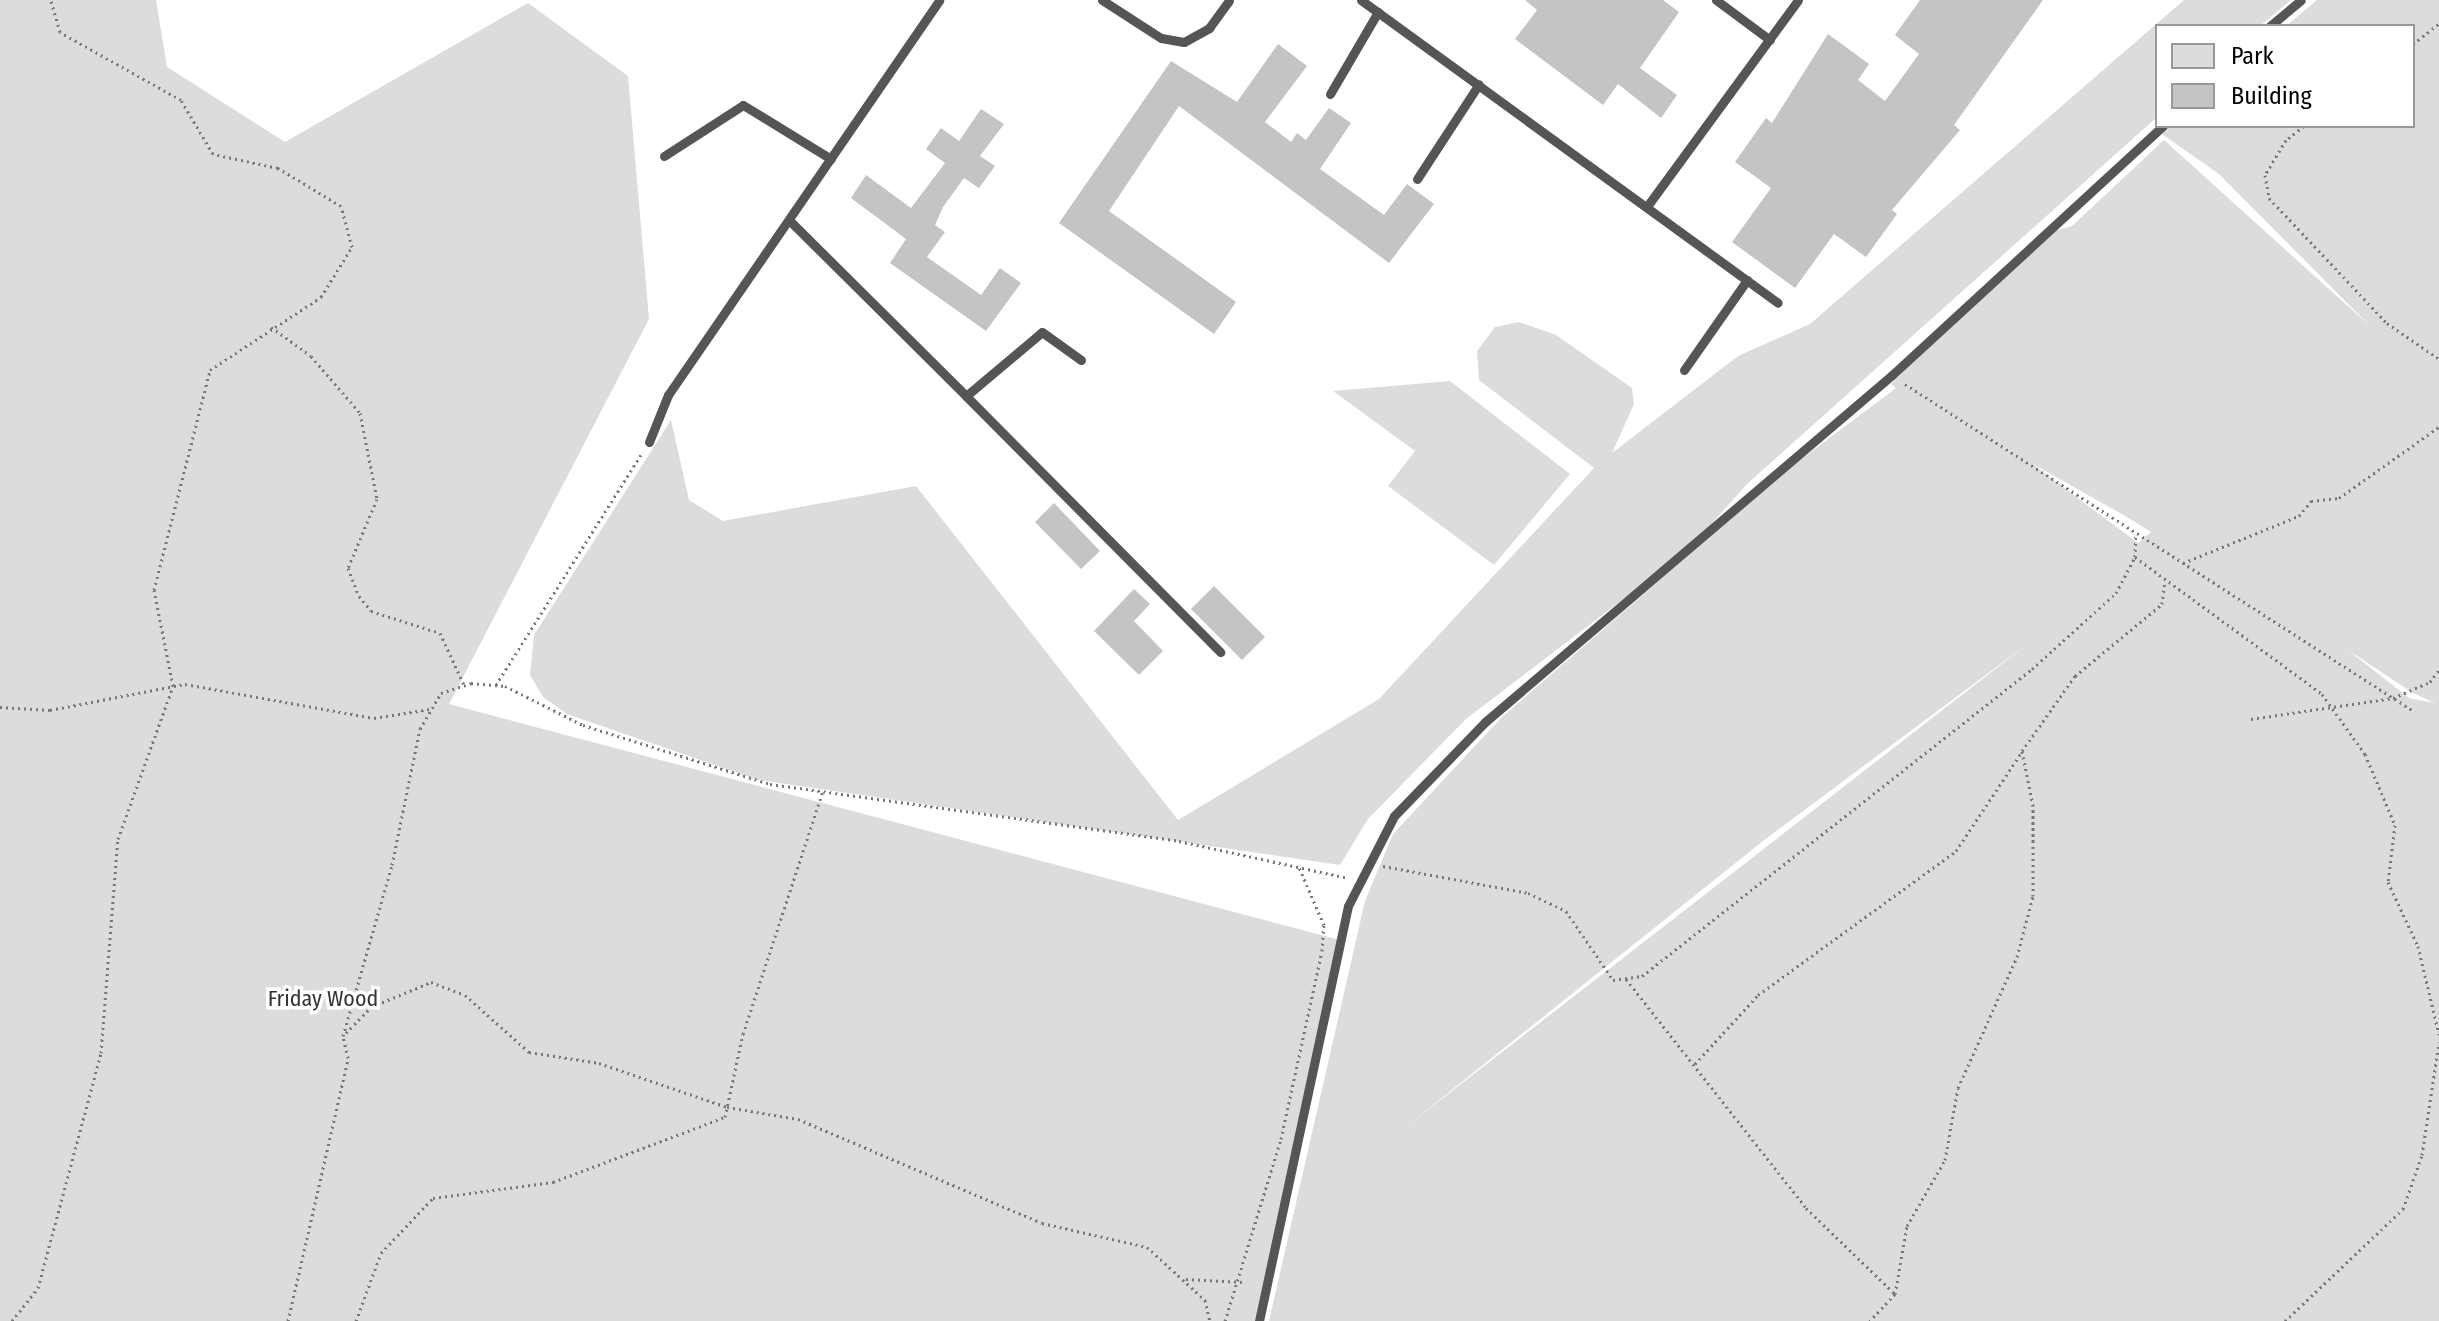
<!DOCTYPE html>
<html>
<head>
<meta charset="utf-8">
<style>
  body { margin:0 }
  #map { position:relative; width:2439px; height:1321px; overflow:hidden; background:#fff; font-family:"Fira Sans Condensed",sans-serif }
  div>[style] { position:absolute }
  .green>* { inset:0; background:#dcdcdc }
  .building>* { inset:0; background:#c4c4c4 }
  .path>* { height:3px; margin-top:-1.5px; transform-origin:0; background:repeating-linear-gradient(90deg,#777 0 2px,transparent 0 6px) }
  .service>* { height:9px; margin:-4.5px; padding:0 4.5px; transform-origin:4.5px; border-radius:4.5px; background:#555 }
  span { translate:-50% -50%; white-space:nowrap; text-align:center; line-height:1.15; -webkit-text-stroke:7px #fff; paint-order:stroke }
  .park-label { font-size:22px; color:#333 }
  .legend { position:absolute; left:2155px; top:24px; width:260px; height:104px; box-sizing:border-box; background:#fff; border:2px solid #999; margin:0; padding:10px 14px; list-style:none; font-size:24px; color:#000 }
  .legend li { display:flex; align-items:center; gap:16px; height:40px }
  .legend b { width:40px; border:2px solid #999 }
</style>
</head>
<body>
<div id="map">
  <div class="green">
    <i style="clip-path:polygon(0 0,156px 0,167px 67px,285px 142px,528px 3px,628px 76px,649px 319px,449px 704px,1340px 940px,1259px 1321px,0 1321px)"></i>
    <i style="clip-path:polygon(2184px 0,2291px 0,2260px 26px,2157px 26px,2157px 117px,1747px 484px,1690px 548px,1466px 719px,1368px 819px,1340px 865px,758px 780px,567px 714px,543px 697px,530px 675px,534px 635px,671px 420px,689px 500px,723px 521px,916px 486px,1178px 820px,1379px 699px,1594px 468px,1479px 380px,1477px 351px,1495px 327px,1519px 322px,1556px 335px,1632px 388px,1634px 404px,1612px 453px,1738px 356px,1810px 324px)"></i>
    <i style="clip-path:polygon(evenodd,2317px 0,2439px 0,2439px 1321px,1269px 1321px,1365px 901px,1393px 834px,1501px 718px,1787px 470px,1896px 388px,1891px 384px,2047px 233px,2072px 226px,2164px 140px,2370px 326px,2219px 174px,2162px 134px,2170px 126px,2413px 126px,2413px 26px,2286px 26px,2317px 0,2031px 463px,2127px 517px,2151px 532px,2138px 543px,2031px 463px,2317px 0,2030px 642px,1403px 1129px,1763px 841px,2030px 642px,2317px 0,2348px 650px,2413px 693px,2435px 703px,2409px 698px,2348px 650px)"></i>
    <i style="clip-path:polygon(1450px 381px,1570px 474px,1494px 565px,1388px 486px,1415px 451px,1333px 391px)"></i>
  </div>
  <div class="building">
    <i style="clip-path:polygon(1525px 0,1663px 0,1679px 12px,1640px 68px,1677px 95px,1661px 118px,1618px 84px,1603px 105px,1515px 39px,1537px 10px)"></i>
    <i style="clip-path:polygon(1920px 0,2043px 0,1954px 125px,1960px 130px,1892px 210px,1897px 214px,1866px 257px,1834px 234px,1795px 288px,1732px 242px,1771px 188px,1735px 162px,1766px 118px,1772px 123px,1828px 34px,1869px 64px,1858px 80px,1885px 101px,1919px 54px,1895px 35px)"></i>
    <i style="clip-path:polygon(1278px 44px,1307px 66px,1265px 122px,1291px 142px,1297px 133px,1306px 140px,1329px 108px,1351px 123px,1320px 169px,1384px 215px,1407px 184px,1434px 204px,1389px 263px,1179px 106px,1109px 211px,1236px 302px,1214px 334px,1059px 223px,1171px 61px,1237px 102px)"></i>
    <i style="clip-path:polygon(981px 109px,1004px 124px,980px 156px,995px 166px,979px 188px,964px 178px,943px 207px,935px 225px,945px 232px,927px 257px,981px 295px,1000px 268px,1021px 283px,986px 331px,890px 263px,906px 239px,851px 198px,866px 175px,911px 208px,945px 163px,926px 149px,941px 128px,959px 141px)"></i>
    <i style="clip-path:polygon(1054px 503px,1100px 551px,1081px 569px,1035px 522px)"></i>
    <i style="clip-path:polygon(1214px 586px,1265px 637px,1242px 660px,1191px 609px)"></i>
    <i style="clip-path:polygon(1134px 589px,1150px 604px,1134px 621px,1163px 651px,1139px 675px,1094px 631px)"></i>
  </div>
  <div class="path">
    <i style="left:2413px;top:44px;width:33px;rotate:-38deg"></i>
    <i style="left:2304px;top:126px;width:23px;rotate:142deg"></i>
    <i style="left:2286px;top:140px;width:41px;rotate:121deg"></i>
    <i style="left:2265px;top:175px;width:23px;rotate:80deg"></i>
    <i style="left:2269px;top:198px;width:172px;rotate:46.7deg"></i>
    <i style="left:2387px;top:323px;width:63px;rotate:34.7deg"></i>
    <i style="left:271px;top:327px;width:49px;rotate:35.9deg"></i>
    <i style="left:311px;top:356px;width:75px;rotate:49.3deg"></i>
    <i style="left:360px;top:413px;width:88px;rotate:78.8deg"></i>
    <i style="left:377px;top:499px;width:75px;rotate:112.8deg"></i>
    <i style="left:348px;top:568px;width:30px;rotate:69deg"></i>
    <i style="left:359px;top:596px;width:19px;rotate:51deg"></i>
    <i style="left:371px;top:611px;width:72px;rotate:17.7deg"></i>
    <i style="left:440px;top:633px;width:57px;rotate:65.2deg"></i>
    <i style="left:1905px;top:384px;width:606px;rotate:32.75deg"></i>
    <i style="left:2135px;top:557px;width:23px;rotate:-88deg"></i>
    <i style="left:2183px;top:563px;width:125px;rotate:-22.1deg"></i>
    <i style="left:2299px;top:516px;width:19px;rotate:-51deg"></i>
    <i style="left:2311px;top:501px;width:28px;rotate:-6deg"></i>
    <i style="left:2339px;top:498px;width:123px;rotate:-35.4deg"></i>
    <i style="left:496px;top:685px;width:275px;rotate:-57.8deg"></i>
    <i style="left:0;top:707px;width:50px;rotate:3.4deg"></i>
    <i style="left:50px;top:710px;width:137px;rotate:-10.9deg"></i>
    <i style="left:185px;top:684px;width:192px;rotate:10.2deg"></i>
    <i style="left:374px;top:718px;width:57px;rotate:-9.1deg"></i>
    <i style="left:2251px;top:719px;width:144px;rotate:-8.4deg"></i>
    <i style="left:2393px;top:698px;width:40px;rotate:-23.4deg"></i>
    <i style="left:2430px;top:682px;width:15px;rotate:-53deg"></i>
    <i style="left:1383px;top:866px;width:147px;rotate:10.5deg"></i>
    <i style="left:1528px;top:893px;width:42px;rotate:25.3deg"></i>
    <i style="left:1566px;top:911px;width:83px;rotate:55.7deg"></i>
    <i style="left:1613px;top:980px;width:29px;rotate:-8deg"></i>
    <i style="left:1642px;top:976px;width:496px;rotate:-38.2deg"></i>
    <i style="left:2032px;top:669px;width:113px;rotate:-42.1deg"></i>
    <i style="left:2116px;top:593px;width:41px;rotate:-62.2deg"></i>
    <i style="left:2135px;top:557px;width:232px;rotate:36.2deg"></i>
    <i style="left:2322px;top:694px;width:74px;rotate:54.4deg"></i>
    <i style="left:2365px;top:754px;width:77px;rotate:67.1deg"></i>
    <i style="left:2395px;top:825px;width:57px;rotate:97deg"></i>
    <i style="left:2388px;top:882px;width:71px;rotate:64.9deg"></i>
    <i style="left:2418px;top:946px;width:91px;rotate:76.7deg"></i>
    <i style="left:1626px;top:979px;width:291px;rotate:51.8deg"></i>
    <i style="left:1806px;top:1208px;width:124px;rotate:44deg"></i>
    <i style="left:1895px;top:1294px;width:37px;rotate:133deg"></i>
    <i style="left:346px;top:1033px;width:36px;rotate:-46deg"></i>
    <i style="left:371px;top:1007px;width:65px;rotate:-22.6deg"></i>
    <i style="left:431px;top:982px;width:36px;rotate:21deg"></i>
    <i style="left:465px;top:995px;width:86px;rotate:41.7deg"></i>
    <i style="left:529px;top:1052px;width:71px;rotate:8.9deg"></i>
    <i style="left:599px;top:1063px;width:135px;rotate:19deg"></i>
    <i style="left:727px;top:1107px;width:72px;rotate:9.6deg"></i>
    <i style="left:798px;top:1119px;width:265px;rotate:23.1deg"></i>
    <i style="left:1042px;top:1223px;width:108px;rotate:12.9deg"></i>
    <i style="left:1147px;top:1247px;width:79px;rotate:42.4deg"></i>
    <i style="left:1205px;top:1300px;width:22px;rotate:77deg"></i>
    <i style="left:1695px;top:1064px;width:93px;rotate:-47.6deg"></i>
    <i style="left:1758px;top:995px;width:245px;rotate:-36deg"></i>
    <i style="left:1956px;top:851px;width:118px;rotate:-56.4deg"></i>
    <i style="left:1186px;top:1279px;width:56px;rotate:3.1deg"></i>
    <i style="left:1895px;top:1294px;width:69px;rotate:-80deg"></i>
    <i style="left:1907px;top:1226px;width:76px;rotate:-60.1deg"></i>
    <i style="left:1945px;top:1160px;width:73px;rotate:-79.8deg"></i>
    <i style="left:1958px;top:1088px;width:144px;rotate:-65.8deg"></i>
    <i style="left:2017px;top:957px;width:63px;rotate:-75.3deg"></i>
    <i style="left:2033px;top:896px;width:90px;rotate:-90deg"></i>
    <i style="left:2033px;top:806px;width:56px;rotate:-101.3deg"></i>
    <i style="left:2022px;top:751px;width:92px;rotate:-54.8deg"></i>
    <i style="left:2075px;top:676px;width:113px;rotate:-39.6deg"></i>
    <i style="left:2162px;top:604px;width:24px;rotate:-83deg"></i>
    <i style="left:12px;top:1321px;width:42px;rotate:-51.8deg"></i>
    <i style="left:38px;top:1288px;width:243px;rotate:-75deg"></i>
    <i style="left:101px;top:1053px;width:215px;rotate:-85.5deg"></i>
    <i style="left:118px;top:839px;width:163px;rotate:-70.2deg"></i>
    <i style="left:173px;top:686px;width:98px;rotate:-101.2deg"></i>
    <i style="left:154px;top:590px;width:227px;rotate:-75.7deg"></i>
    <i style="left:210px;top:370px;width:133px;rotate:-33.3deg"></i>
    <i style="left:321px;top:297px;width:59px;rotate:-58.2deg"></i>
    <i style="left:352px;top:247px;width:42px;rotate:-105deg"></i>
    <i style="left:341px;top:206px;width:74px;rotate:-148.9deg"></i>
    <i style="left:278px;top:168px;width:66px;rotate:-167.8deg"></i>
    <i style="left:213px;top:154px;width:63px;rotate:-120.7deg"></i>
    <i style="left:181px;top:100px;width:139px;rotate:-150.7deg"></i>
    <i style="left:60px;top:32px;width:33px;rotate:-106deg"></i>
    <i style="left:288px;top:1321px;width:270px;rotate:-77.1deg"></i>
    <i style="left:348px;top:1058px;width:23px;rotate:-103deg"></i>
    <i style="left:343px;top:1036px;width:178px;rotate:-74deg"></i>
    <i style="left:392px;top:865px;width:139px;rotate:-78.4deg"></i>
    <i style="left:420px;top:729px;width:42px;rotate:-59.7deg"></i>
    <i style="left:441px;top:693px;width:32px;rotate:-18deg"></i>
    <i style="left:471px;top:683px;width:34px;rotate:5deg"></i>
    <i style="left:505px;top:686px;width:87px;rotate:26.6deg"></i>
    <i style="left:583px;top:725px;width:196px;rotate:17.5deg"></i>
    <i style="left:770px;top:784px;width:413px;rotate:7.9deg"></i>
    <i style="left:1179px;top:841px;width:173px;rotate:12.3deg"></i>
    <i style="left:356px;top:1321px;width:72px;rotate:-69.8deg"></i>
    <i style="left:381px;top:1253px;width:76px;rotate:-46.6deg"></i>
    <i style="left:433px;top:1198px;width:121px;rotate:-7.6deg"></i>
    <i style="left:553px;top:1182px;width:184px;rotate:-20.7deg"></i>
    <i style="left:725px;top:1117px;width:85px;rotate:-77.8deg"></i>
    <i style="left:743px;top:1034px;width:257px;rotate:-71.8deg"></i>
    <i style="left:1225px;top:1321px;width:190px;rotate:-72.9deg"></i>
    <i style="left:1281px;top:1139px;width:192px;rotate:-77.7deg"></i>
    <i style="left:1322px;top:951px;width:26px;rotate:-86deg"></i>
    <i style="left:1324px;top:925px;width:65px;rotate:-113.4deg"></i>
    <i style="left:2285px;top:1321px;width:163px;rotate:-43.5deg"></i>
    <i style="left:2403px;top:1209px;width:57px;rotate:-70.6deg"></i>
    <i style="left:2422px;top:1155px;width:114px;rotate:-81.4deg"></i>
  </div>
  <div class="service">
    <i style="left:1102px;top:0;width:70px;rotate:32.8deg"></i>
    <i style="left:1161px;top:38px;width:23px;rotate:10deg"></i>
    <i style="left:1184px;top:42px;width:29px;rotate:-29deg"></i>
    <i style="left:1209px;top:28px;width:34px;rotate:-54deg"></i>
    <i style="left:1361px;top:0;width:515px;rotate:36deg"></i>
    <i style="left:1716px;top:0;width:67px;rotate:36.5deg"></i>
    <i style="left:2270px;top:26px;width:40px;rotate:-40deg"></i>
    <i style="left:1330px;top:94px;width:95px;rotate:-59.7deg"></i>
    <i style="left:664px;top:156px;width:94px;rotate:-32.8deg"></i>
    <i style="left:743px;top:105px;width:103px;rotate:31.5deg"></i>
    <i style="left:1417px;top:179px;width:113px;rotate:-56.9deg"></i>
    <i style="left:1648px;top:205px;width:254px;rotate:-53.8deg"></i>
    <i style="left:790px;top:221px;width:248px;rotate:44.8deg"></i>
    <i style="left:966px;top:396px;width:99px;rotate:-40.1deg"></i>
    <i style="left:1042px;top:332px;width:48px;rotate:35.7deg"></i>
    <i style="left:1684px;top:370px;width:110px;rotate:-55deg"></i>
    <i style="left:966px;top:396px;width:361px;rotate:45.2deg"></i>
    <i style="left:649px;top:442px;width:51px;rotate:-68deg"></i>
    <i style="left:668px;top:395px;width:479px;rotate:-55.5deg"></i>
    <i style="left:1259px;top:1321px;width:424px;rotate:-77.9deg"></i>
    <i style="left:1348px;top:906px;width:101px;rotate:-62.9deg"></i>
    <i style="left:1394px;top:816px;width:131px;rotate:-45.9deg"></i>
    <i style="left:1485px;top:722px;width:535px;rotate:-40.45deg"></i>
    <i style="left:1892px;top:375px;width:368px;rotate:-42.6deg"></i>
  </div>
  <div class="park-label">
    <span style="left:323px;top:999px">Friday Wood</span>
  </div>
  <ul class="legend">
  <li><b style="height:22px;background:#dcdcdc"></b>Park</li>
  <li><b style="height:22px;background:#c4c4c4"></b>Building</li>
  </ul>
</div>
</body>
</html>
